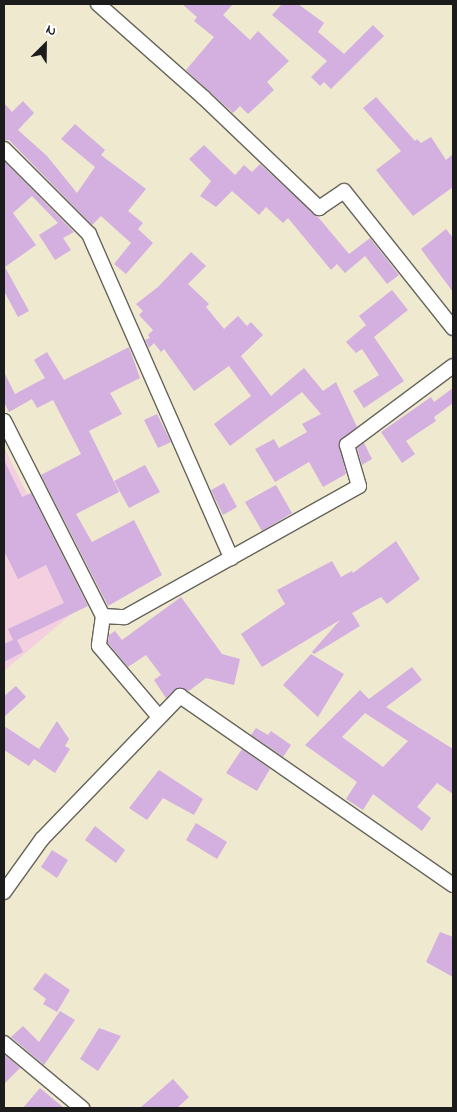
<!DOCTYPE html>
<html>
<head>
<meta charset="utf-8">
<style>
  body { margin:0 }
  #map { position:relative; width:457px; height:1112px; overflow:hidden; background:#efe9cf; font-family:"Indie Flower",sans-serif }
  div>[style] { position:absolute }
  .built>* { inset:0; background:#f3cfe0 }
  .building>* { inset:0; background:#d3b0df }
  .roads { filter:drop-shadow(1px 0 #66645b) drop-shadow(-1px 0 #66645b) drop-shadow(0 1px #66645b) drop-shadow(0 -1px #66645b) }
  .street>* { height:14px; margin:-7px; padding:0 7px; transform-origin:7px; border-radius:7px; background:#fff }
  span { translate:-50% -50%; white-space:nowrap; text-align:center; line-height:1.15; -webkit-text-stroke:4.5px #fff; paint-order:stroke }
  .frame { position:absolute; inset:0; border:5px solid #1c1c1c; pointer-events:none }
  .north { position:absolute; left:20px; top:20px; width:50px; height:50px; -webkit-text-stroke:4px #fff; paint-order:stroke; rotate:23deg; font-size:14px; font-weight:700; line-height:20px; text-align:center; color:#1c1c1c }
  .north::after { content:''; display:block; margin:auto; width:18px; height:22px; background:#1c1c1c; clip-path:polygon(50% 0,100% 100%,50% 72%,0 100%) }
</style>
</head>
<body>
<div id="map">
  <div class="built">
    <i style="clip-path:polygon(4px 447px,82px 605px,4px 671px)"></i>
  </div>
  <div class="building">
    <i style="clip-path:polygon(182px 4px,233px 4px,223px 15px,250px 40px,258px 31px,289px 61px,267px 82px,274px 90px,248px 114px,240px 106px,233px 113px,186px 70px,214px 37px,194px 21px,197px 17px)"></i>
    <i style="clip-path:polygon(282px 4px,298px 4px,324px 23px,318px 32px,344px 54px,373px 25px,384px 36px,331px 89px,324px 82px,320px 86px,311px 77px,327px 61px,272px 15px)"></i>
    <i style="clip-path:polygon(376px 97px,415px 141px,417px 139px,421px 143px,431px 137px,446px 160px,453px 154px,453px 187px,413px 216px,376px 170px,401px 151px,363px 108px)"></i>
    <i style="clip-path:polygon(23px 101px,34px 113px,18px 130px,47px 156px,77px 193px,95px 167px,61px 139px,75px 124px,105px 150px,101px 155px,146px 189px,128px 211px,143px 223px,138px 229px,153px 243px,126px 274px,114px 264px,131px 243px,101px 216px,92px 225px,9px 140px,4px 140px,4px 103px,12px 112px)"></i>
    <i style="clip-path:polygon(204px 145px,235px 175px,244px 165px,252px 172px,260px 164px,318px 217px,349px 254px,370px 238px,399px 275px,387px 284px,365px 256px,345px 273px,337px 264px,331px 270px,288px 218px,283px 223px,266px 207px,259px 215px,232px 191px,216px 207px,200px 196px,211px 181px,189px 159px)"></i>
    <i style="clip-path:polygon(4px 161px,74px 232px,63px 238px,71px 250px,55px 260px,39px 235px,58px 223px,32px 196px,13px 213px,36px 245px,5px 267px,29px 311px,18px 317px,4px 291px)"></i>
    <i style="clip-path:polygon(446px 229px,453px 238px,453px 292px,421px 249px)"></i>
    <i style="clip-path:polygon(191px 252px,206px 266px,188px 284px,209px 304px,206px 307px,224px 329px,238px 316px,247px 326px,251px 322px,263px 335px,241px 356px,271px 396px,304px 368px,323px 391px,336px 382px,357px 427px,339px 443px,346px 474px,323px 487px,309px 462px,275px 482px,255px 449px,274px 439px,279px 448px,307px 432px,302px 424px,321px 414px,302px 392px,230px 446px,214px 424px,251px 396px,229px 366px,194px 391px,164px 349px,161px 352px,154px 343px,149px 348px,145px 340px,150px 338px,148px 335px,153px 330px,139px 315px,143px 311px,136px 304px,158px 287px)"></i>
    <i style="clip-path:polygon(392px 290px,408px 310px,374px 337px,404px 381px,364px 408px,353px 391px,379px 375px,362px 349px,356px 353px,346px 342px,366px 325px,359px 316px)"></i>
    <i style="clip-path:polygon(129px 347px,140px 378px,110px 393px,122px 414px,89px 431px,119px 492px,76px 514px,92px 542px,134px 520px,162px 575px,108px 606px,41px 475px,81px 454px,53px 400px,37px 408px,32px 399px,9px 412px,4px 402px,4px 372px,15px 394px,45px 378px,34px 360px,47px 352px,64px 380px)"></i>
    <i style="clip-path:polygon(453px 388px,453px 403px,434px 417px,436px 421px,406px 441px,415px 454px,402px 463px,381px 432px,431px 397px,434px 402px)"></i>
    <i style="clip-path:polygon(157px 414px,171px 442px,158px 448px,144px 420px)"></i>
    <i style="clip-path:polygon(364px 443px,372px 459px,362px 465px,357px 448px)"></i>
    <i style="clip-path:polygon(4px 460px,22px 497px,31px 493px,88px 606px,17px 640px,23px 652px,4px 662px,4px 644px,13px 640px,8px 629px,64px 603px,46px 565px,18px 579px,4px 551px)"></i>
    <i style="clip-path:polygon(145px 465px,160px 492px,129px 508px,114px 481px)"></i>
    <i style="clip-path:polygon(224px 483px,237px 507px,223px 515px,211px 490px)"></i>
    <i style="clip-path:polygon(276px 485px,292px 513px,262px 531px,245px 502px)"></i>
    <i style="clip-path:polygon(396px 541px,420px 579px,387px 604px,381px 597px,352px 613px,360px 626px,314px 654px,312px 652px,340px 620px,262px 667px,241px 634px,285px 604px,277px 590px,332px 561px,341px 577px,352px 571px,353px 573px)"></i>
    <i style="clip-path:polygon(181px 597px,222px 654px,240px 659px,234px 685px,206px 678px,189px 691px,177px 688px,166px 698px,154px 680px,161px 675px,146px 655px,128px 667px,108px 643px,109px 635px,115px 631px,122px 640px)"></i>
    <i style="clip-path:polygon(311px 654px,344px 674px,318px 717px,283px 685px)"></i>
    <i style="clip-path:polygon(evenodd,412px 667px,422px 680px,386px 707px,453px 749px,453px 794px,437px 783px,417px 807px,431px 818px,422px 831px,373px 794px,363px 810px,346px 799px,357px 782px,305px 745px,360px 690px,369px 699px,412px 667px,365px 713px,408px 741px,383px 767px,342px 737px,365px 713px)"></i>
    <i style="clip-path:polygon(16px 686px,26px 697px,4px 717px,4px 696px)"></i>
    <i style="clip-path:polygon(57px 721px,69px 739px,65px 746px,70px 749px,55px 773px,34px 759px,29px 766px,4px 750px,4px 726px,39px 749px)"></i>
    <i style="clip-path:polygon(256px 728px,268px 735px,271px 731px,291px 745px,283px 757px,251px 735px)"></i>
    <i style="clip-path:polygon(242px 749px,270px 769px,257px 791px,226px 773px)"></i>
    <i style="clip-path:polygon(159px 770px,203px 799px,194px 815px,163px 798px,147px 820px,129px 808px)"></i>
    <i style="clip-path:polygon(196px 823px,227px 842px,217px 859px,186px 840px)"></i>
    <i style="clip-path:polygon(95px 826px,125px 850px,116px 863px,85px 840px)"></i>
    <i style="clip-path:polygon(52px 850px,68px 860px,57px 878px,41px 867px)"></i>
    <i style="clip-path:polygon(440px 932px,453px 937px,453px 977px,426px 962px)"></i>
    <i style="clip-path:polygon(45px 973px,70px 990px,57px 1012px,43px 1004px,46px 999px,33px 989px)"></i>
    <i style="clip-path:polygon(60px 1011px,75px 1020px,44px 1065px,11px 1037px,23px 1026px,39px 1042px)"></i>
    <i style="clip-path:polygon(99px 1028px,121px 1036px,98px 1071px,80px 1059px)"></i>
    <i style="clip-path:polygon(4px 1054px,20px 1068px,4px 1084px)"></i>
    <i style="clip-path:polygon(173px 1079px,189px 1097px,177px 1108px,140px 1108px)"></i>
    <i style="clip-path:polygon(40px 1088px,64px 1108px,23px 1108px)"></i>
  </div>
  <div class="roads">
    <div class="street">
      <i style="left:98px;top:4px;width:140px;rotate:41.5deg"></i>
      <i style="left:203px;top:97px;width:161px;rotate:43.7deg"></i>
      <i style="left:319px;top:208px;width:30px;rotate:-34deg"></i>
      <i style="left:344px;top:191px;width:175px;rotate:51.5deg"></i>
      <i style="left:4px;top:149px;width:120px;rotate:45deg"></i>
      <i style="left:89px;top:234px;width:354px;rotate:66.3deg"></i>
      <i style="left:4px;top:421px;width:219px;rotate:63.1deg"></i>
      <i style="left:103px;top:616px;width:30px;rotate:98deg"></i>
      <i style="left:99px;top:646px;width:93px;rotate:49.8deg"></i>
      <i style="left:103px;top:616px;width:22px;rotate:3deg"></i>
      <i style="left:125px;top:617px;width:268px;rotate:-29.2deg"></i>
      <i style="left:359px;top:486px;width:43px;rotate:-106.3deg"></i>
      <i style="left:347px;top:445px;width:132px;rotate:-36.7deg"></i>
      <i style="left:4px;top:892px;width:65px;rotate:-54.4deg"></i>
      <i style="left:42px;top:839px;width:199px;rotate:-46deg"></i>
      <i style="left:180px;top:696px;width:332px;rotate:34.7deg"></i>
      <i style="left:4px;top:1043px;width:102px;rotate:39.8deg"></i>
    </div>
  </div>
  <div class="frame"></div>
  <div class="north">N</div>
</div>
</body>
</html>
